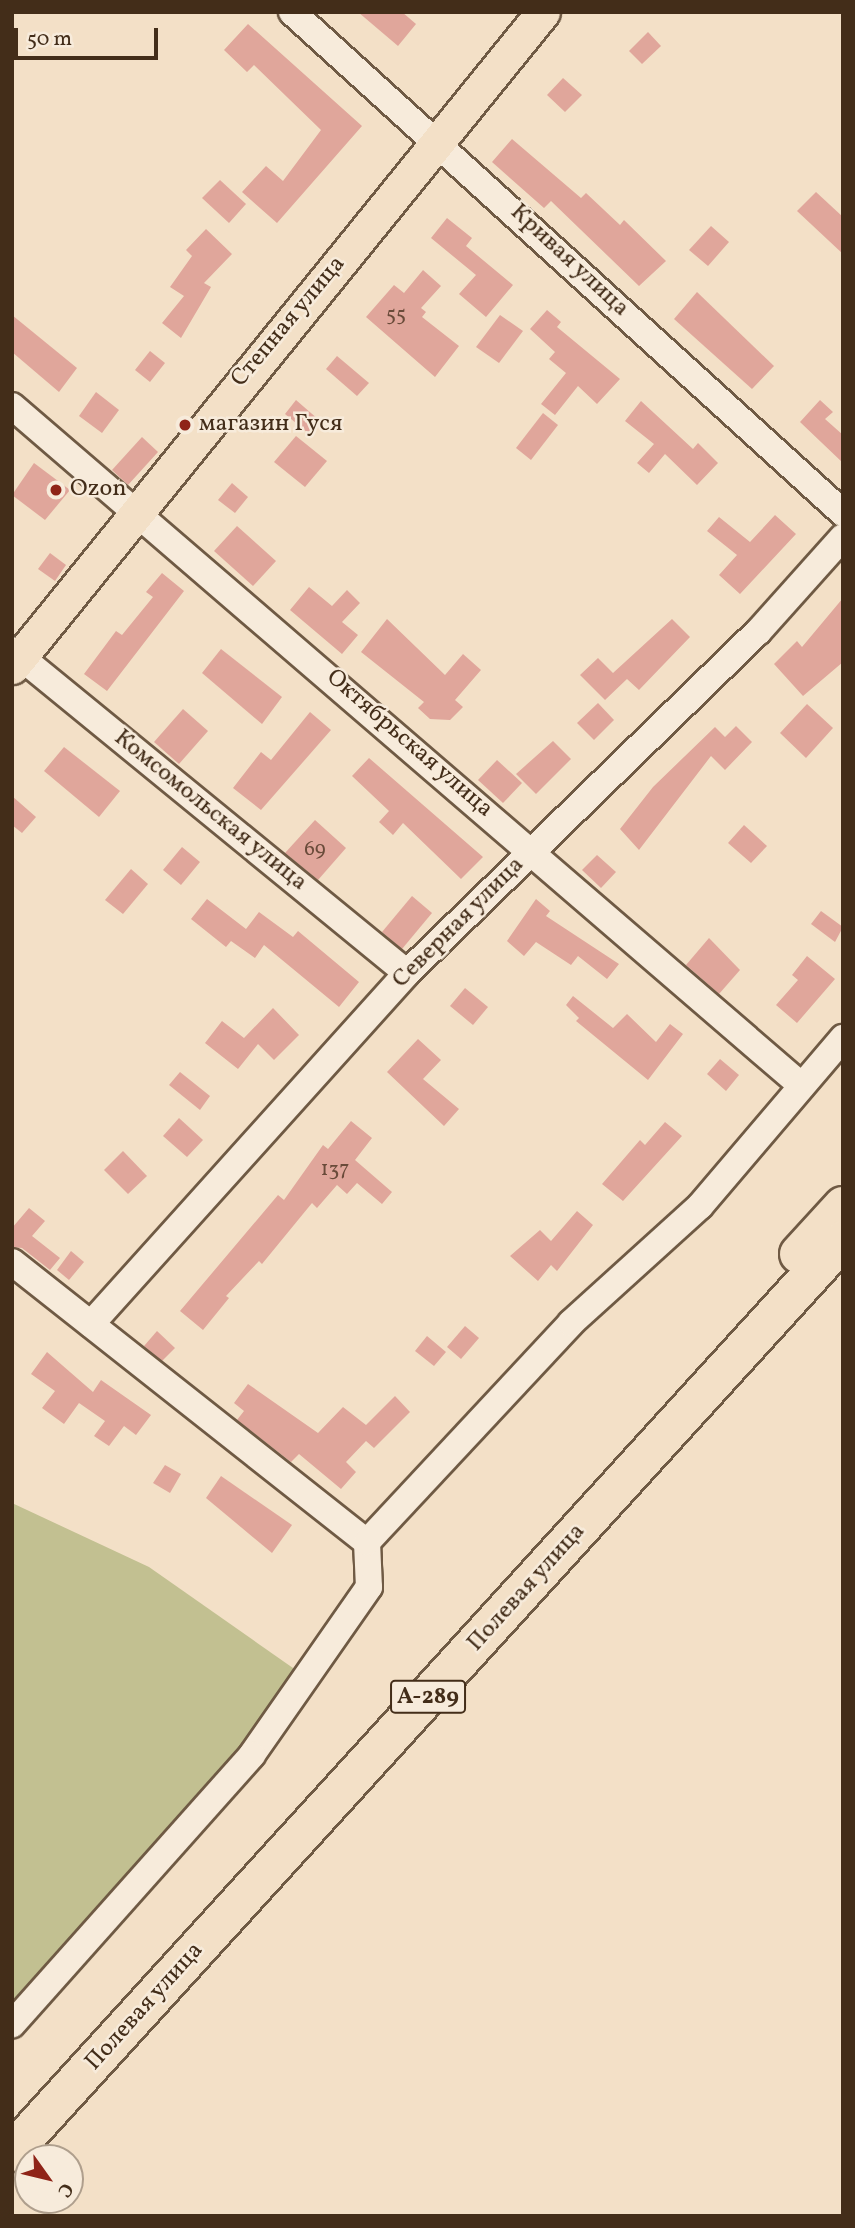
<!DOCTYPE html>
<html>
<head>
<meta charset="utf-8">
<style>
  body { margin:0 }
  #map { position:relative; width:855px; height:2228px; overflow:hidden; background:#f3e0c7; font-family:Vollkorn,serif }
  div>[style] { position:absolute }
  .green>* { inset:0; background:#c2c091 }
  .building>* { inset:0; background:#e0a69b }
  .roads { filter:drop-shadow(2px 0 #6f5a44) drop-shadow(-2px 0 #6f5a44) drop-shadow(0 2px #6f5a44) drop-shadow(0 -2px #6f5a44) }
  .minor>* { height:26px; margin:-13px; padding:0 13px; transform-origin:13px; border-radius:13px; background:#f7ebdb }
  .major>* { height:33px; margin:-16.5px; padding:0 16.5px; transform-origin:16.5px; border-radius:16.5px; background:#f3e0c7 }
  .highway>* { height:38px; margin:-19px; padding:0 19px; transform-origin:19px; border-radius:19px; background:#f3e0c7 }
  .dots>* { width:19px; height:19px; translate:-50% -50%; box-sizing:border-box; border:4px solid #f7ebdb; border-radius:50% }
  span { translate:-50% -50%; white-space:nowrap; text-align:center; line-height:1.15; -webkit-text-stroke:5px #f7ebdb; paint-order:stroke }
  .number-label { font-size:21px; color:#6a4b3a }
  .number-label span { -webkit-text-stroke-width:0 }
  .shield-label span { padding:2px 5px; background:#f7ebdb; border:2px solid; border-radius:5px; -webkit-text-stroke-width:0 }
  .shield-label { font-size:23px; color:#432d19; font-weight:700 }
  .street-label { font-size:24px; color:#432d19 }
  .poi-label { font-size:24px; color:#432d19 }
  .left { translate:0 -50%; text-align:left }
  .frame { position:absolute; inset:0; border:14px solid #432d19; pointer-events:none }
  .north { position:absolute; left:14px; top:2144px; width:70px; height:70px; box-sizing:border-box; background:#f7ebdb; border:2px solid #af9f8d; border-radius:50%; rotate:124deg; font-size:19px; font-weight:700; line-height:28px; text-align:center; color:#432d19 }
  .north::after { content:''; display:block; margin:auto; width:24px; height:32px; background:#8f2418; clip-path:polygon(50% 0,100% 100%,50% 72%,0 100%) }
  .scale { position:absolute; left:14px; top:28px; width:144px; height:32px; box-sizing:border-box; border:4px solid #432d19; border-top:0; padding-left:9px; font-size:21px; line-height:24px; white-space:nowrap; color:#432d19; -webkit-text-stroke:5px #f7ebdb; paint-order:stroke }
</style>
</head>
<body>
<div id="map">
  <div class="green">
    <i style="clip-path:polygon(12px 1503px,149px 1567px,313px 1682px,12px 2013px)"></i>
  </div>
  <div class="building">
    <i style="clip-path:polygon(358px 12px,402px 12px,416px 24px,398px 46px)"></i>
    <i style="clip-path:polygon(248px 24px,362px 126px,277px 223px,242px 192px,266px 166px,283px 181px,321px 130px,254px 65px,247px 72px,224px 50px)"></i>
    <i style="clip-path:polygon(648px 32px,661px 46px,642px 64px,629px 51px)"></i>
    <i style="clip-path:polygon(563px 78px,582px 95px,565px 112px,547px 95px)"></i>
    <i style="clip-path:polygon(512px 139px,581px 198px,586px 193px,620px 225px,624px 220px,666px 261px,639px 286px,551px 201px,544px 208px,492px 162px)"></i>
    <i style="clip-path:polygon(220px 180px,246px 204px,229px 223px,202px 198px)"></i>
    <i style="clip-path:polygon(816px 192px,843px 217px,843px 254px,797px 211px)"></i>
    <i style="clip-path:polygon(447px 218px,472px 238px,466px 246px,513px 285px,486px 317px,459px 294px,476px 275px,431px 238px)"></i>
    <i style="clip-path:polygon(711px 226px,729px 242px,708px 266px,689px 250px)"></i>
    <i style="clip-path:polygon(206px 229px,232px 254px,204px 283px,211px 287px,181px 338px,162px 323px,184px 296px,170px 287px,192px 256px,186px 250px)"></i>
    <i style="clip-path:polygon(423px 270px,441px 286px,421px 308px,426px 312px,422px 317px,459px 346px,435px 377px,366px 317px,394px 285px,404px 293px)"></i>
    <i style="clip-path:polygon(697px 292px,774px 366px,752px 389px,674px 319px)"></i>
    <i style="clip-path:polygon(547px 310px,561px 322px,557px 327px,620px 379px,597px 404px,578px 386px,555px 415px,541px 404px,566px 373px,549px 359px,555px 352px,530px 329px)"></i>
    <i style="clip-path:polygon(12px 315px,77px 368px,59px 392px,12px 352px)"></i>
    <i style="clip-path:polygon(500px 315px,523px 331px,499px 363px,476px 347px)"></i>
    <i style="clip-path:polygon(150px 351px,165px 363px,150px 382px,135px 370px)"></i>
    <i style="clip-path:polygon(337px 356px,369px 383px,357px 396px,326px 369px)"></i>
    <i style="clip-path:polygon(96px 392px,119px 410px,102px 433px,79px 416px)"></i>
    <i style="clip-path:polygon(296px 400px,319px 420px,308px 433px,285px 414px)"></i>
    <i style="clip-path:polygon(820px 400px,833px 412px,825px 419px,843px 435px,843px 463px,800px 422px)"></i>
    <i style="clip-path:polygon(641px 401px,693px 449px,698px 443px,718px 463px,697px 485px,665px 454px,649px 473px,637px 463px,654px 444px,625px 421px)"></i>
    <i style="clip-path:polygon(543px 413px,558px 425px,531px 460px,516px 448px)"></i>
    <i style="clip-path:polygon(296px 436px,327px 461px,305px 487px,274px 462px)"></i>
    <i style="clip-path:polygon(142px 437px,158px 452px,128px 485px,112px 470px)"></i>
    <i style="clip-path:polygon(34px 463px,70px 490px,45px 520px,12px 495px)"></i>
    <i style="clip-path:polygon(232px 483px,248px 497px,235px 513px,218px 500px)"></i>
    <i style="clip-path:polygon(775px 515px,796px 534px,740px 594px,719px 575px,737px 555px,707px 531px,719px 517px,750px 542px)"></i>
    <i style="clip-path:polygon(237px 526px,276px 561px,253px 586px,214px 551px)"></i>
    <i style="clip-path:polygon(50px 553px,66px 565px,55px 581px,38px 569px)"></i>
    <i style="clip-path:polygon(162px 573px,184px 591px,107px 691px,84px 674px,116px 631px,122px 635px,153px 597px,146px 592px)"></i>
    <i style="clip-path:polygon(309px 587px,332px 606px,347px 590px,360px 603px,342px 622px,358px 635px,342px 654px,290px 610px)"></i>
    <i style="clip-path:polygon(843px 598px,843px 662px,803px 696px,774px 664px,797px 641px,802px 647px)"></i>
    <i style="clip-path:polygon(387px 619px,445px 675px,463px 654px,481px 670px,455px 700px,463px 707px,450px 720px,430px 719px,418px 708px,424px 702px,361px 652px)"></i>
    <i style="clip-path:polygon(672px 619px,690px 637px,639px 690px,627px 679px,605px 700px,580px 675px,598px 658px,613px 673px)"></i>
    <i style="clip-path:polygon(221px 649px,282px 697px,262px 724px,202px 673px)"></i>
    <i style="clip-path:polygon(598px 703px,614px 720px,594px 740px,577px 723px)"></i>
    <i style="clip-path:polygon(807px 704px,833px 728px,806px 758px,780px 733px)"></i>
    <i style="clip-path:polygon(183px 709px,208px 731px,179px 764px,154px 742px)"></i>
    <i style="clip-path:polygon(310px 712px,331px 730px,261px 810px,233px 788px,261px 752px,271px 760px)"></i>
    <i style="clip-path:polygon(736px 726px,752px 742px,725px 770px,711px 756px,639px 850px,620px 829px,653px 787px,715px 727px,725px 737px)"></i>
    <i style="clip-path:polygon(553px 741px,571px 759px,536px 794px,516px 774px)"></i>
    <i style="clip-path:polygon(64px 747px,120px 791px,99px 817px,44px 771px)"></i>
    <i style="clip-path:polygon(369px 758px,483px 857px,461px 879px,403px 823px,393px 835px,379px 822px,389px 811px,352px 776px)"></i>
    <i style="clip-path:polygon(497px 760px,522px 783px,503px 803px,478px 780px)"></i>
    <i style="clip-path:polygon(12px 796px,36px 817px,22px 833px,12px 825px)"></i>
    <i style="clip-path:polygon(315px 820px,346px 848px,318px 880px,285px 853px)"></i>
    <i style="clip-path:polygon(744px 825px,767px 846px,751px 863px,728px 843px)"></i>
    <i style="clip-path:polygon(182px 847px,200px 862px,181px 885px,163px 870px)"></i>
    <i style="clip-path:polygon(597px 855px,616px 872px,601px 888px,582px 870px)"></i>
    <i style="clip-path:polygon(131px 869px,148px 884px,123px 914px,105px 900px)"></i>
    <i style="clip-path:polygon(412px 896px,432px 913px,402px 949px,382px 932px)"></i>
    <i style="clip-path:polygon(207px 899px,246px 929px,259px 912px,293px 937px,298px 931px,359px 982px,339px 1007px,264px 945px,255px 958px,231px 941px,226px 947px,191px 919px)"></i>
    <i style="clip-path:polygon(536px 899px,550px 911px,546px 916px,619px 964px,607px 979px,578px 956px,571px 965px,536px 942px,524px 956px,507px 941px)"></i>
    <i style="clip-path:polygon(821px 911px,843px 927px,835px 942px,811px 924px)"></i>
    <i style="clip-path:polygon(709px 938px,740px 970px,719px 994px,686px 965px)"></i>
    <i style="clip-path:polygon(807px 956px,835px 979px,797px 1023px,776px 1005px,798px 980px,792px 975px)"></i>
    <i style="clip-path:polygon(465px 988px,488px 1007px,473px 1025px,450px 1006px)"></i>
    <i style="clip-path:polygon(573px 996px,613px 1028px,627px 1014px,656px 1042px,670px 1024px,683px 1034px,648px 1080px,576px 1021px,579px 1018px,566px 1005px)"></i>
    <i style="clip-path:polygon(273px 1008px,299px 1035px,274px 1060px,258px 1044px,238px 1069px,205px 1043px,222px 1021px,244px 1038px)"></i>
    <i style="clip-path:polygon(418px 1039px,441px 1060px,423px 1079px,459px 1109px,444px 1126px,387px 1072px)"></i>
    <i style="clip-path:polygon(720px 1059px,739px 1075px,726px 1091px,707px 1074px)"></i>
    <i style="clip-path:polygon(180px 1072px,210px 1096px,200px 1110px,169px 1085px)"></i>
    <i style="clip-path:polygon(179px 1118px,203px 1140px,187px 1157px,163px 1136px)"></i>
    <i style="clip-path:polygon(351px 1121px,372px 1138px,355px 1160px,392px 1192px,382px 1204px,357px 1183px,347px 1194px,337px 1185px,317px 1208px,312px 1203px,262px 1264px,259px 1261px,226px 1296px,229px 1298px,203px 1330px,180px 1311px,278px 1195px,284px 1200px,323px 1145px,328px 1149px)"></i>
    <i style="clip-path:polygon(665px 1122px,682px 1136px,623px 1201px,602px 1184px,640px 1140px,645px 1145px)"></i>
    <i style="clip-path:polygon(123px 1151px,147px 1176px,128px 1194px,104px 1170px)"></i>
    <i style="clip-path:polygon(29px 1208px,45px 1221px,32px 1236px,60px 1258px,50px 1270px,22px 1248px,12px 1247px,12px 1228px)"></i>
    <i style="clip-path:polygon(577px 1211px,593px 1225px,557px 1271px,551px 1265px,538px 1281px,510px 1256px,540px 1230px,551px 1241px)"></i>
    <i style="clip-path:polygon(71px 1251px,84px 1262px,69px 1280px,57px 1270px)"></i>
    <i style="clip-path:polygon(465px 1326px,479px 1338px,461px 1359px,447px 1347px)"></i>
    <i style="clip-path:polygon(157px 1331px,175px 1348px,162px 1361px,144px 1346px)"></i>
    <i style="clip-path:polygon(427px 1336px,446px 1352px,434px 1366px,415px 1351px)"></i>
    <i style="clip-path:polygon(47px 1352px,93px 1392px,101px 1380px,151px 1415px,136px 1435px,124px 1426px,109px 1446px,94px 1436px,105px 1421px,79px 1403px,64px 1424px,42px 1408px,55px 1391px,31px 1374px)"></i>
    <i style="clip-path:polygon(248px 1384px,318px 1433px,343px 1407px,366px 1425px,395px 1396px,410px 1412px,374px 1448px,366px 1441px,346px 1462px,356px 1472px,341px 1489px,299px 1454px,291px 1462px,237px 1420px,244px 1411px,234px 1403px)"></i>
    <i style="clip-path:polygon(165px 1465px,181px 1474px,170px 1493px,153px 1483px)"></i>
    <i style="clip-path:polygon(221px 1476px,292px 1525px,272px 1553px,206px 1498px)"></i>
  </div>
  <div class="roads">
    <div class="minor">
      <i style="left:292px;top:12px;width:745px;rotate:42.28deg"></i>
      <i style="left:12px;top:406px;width:1042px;rotate:40.72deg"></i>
      <i style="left:12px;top:650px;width:510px;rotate:39.27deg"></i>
      <i style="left:12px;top:1262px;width:452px;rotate:38.3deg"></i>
      <i style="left:367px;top:1542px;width:45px;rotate:87.5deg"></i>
      <i style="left:369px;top:1587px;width:205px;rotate:124.9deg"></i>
      <i style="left:252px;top:1755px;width:361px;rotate:131.7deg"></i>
      <i style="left:91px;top:1324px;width:472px;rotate:-48deg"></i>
      <i style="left:407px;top:973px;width:489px;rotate:-44.2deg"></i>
      <i style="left:758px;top:632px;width:127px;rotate:-48.2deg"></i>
      <i style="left:367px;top:1542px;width:299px;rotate:-47deg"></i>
      <i style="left:571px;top:1323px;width:174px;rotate:-42.2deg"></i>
      <i style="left:700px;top:1206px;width:221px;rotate:-49.6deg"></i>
    </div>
    <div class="major">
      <i style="left:12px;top:667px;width:843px;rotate:-50.97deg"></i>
    </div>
    <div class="highway">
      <i style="left:799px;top:1254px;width:65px;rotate:-47.5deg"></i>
      <i style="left:12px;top:2152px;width:1234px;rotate:-47.66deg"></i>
    </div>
  </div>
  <div class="dots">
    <i style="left:185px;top:425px;background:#8f2418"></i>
    <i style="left:56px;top:490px;background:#8f2418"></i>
  </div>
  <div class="number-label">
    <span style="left:396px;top:315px">55</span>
    <span style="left:315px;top:850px">69</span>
    <span style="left:335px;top:1170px">137</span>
  </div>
  <div class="shield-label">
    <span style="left:428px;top:1697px">А-289</span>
  </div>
  <div class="street-label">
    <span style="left:569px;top:261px;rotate:43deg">Кривая улица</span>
    <span style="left:289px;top:322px;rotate:-50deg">Степная улица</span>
    <span style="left:409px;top:744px;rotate:41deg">Октябрьская улица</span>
    <span style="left:210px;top:811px;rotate:39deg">Комсомольская улица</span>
    <span style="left:459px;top:923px;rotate:-45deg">Северная улица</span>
    <span style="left:527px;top:1588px;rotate:-48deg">Полевая улица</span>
    <span style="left:145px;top:2007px;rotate:-48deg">Полевая улица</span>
  </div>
  <div class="poi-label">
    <span class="left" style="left:199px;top:425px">магазин Гуся</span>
    <span class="left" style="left:70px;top:490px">Ozon</span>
  </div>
  <div class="frame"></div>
  <div class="north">С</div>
  <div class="scale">50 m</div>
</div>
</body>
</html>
